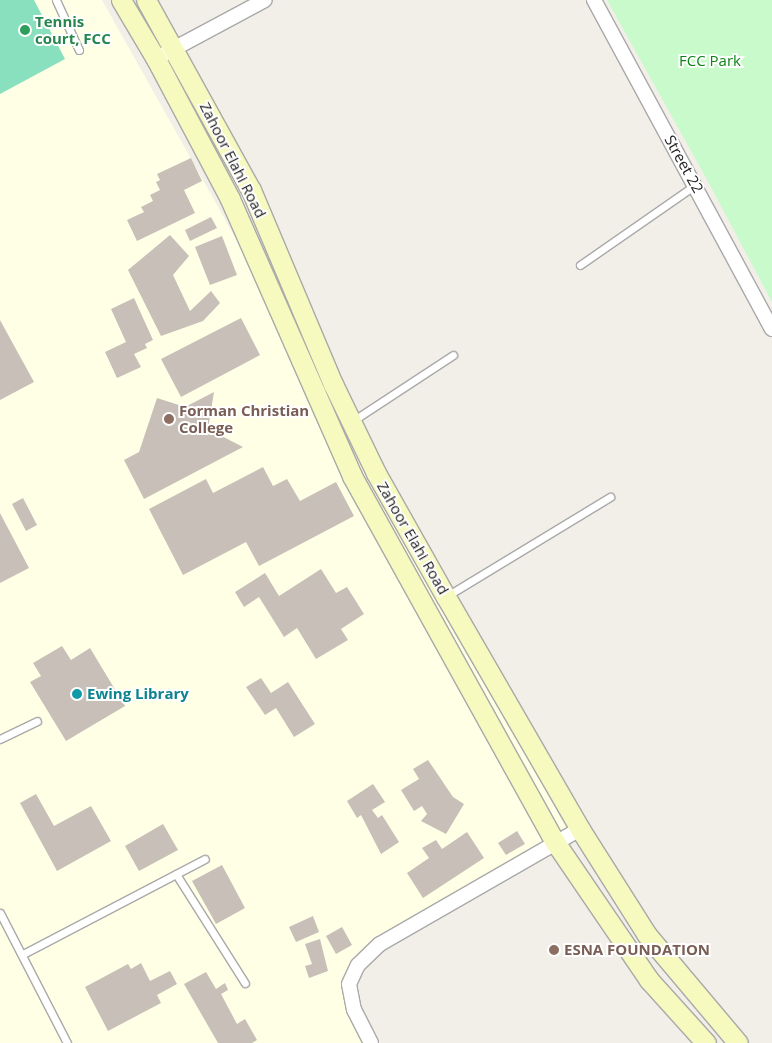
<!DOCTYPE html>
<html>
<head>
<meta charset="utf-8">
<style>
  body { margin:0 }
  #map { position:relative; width:772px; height:1043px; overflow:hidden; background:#f2efe9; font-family:"Open Sans",sans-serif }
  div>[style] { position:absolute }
  .education>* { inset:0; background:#ffffe5 }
  .park>* { inset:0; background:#c8facc }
  .pitch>* { inset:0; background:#88e0be }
  .building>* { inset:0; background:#c7bfb8 }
  .roads { filter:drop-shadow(1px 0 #a9a9a9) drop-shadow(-1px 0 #a9a9a9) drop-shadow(0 1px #a9a9a9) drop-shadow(0 -1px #a9a9a9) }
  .lane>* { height:7px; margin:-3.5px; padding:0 3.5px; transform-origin:3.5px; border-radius:3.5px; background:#fff }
  .street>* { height:14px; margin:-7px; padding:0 7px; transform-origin:7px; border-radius:7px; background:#fff }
  .secondary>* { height:19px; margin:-9.5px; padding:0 9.5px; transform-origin:9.5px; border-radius:9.5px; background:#f7fabf }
  .dots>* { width:14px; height:14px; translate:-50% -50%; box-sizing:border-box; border:2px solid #fff; border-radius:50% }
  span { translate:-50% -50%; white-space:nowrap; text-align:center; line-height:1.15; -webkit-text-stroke:4px #fff; paint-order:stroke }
  .leisure-label { font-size:15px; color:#27864d; font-weight:700 }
  .left { translate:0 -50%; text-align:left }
  .park-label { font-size:15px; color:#0c8416 }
  .street-label { font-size:15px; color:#222 }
  .education-label { font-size:15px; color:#785e54; font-weight:700 }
  .culture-label { font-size:15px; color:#0d838f; font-weight:700 }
</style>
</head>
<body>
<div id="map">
  <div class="education">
    <i style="clip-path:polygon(0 0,102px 0,572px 838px,380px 944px,349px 984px,371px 1043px,0 1043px)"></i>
  </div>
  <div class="park">
    <i style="clip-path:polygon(607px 0,772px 0,772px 302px,705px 176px)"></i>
  </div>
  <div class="pitch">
    <i style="clip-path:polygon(0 0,34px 0,65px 59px,0 94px)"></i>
  </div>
  <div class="building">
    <i style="clip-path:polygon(191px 158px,202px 181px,184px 190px,195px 213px,137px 241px,127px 220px,144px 212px,141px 207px,153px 201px,150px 195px,160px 190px,156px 182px,160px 180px,157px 174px)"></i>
    <i style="clip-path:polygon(211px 217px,217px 228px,190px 241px,185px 230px)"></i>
    <i style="clip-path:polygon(170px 235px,189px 256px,173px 275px,190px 311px,211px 291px,220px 303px,203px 321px,161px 336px,128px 270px)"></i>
    <i style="clip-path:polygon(222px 236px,237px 275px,210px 285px,195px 247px)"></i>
    <i style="clip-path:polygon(134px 298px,153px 340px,145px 344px,147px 348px,134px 354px,141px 367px,117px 378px,105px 352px,126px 342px,111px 309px)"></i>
    <i style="clip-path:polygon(241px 318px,260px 355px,181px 397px,161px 359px)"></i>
    <i style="clip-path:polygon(0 320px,34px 382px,0 400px)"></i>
    <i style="clip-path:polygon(214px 392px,208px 429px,243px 447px,144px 499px,124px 460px,139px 452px,157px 398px,185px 407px)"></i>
    <i style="clip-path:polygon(263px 467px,273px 486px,287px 479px,300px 501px,336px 482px,354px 516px,259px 566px,246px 542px,183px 575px,149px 509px,206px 479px,213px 493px)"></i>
    <i style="clip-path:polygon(23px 498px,37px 525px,26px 531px,12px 504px)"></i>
    <i style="clip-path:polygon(0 513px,29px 568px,0 583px)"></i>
    <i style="clip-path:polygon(321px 569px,336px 593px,347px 587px,364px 614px,341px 629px,348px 640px,316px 659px,297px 628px,284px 637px,259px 597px,244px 607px,235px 592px,265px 573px,279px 596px)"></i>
    <i style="clip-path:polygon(62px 646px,71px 660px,90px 648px,125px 706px,66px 741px,30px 682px,41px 676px,33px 663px)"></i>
    <i style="clip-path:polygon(261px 678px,271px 693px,288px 682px,315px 724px,294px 737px,276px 708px,265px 715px,246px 687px)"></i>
    <i style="clip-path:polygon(428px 760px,453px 797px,464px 804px,446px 834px,421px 821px,427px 814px,422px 806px,414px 811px,401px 790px,419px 779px,413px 769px)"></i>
    <i style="clip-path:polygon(373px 784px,385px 802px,372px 810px,378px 818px,382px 815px,399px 842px,381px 854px,361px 815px,357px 818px,347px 801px)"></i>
    <i style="clip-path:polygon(36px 794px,54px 826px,91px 806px,111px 841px,57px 871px,20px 803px)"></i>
    <i style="clip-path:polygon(163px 824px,178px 850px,139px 871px,125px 846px)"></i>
    <i style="clip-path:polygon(517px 831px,525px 844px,506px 855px,498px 843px)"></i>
    <i style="clip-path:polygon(467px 832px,484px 858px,423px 898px,407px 873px,429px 858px,422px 848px,436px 840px,442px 849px)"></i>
    <i style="clip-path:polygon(222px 865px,245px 908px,216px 924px,192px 881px)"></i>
    <i style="clip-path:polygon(313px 916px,319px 932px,296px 942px,289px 927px)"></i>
    <i style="clip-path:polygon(342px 927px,352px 945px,336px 954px,326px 936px)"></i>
    <i style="clip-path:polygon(320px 939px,328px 971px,309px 978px,305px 966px,312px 964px,305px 944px)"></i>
    <i style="clip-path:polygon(141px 963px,150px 981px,170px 971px,177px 984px,157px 995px,161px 1003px,108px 1031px,85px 987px,128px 964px,131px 969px)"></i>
    <i style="clip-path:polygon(206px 972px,216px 989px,225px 983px,228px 990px,221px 994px,237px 1024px,245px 1019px,257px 1040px,252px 1043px,218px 1043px,184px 984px)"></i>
  </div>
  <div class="roads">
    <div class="lane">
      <i style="left:56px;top:0;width:55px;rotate:65.3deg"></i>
      <i style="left:580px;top:265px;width:140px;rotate:-34.8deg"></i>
      <i style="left:351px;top:422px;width:122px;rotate:-33.3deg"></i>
      <i style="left:447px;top:596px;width:191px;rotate:-31.3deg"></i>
      <i style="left:0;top:739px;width:41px;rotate:-25.9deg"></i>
      <i style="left:176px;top:874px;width:129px;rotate:57.7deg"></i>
      <i style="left:0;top:913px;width:146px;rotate:62.7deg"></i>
      <i style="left:23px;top:954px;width:205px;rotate:-27.6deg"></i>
    </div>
    <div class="street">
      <i style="left:594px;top:0;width:374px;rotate:61.6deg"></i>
      <i style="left:166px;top:53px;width:112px;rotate:-28.2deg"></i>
      <i style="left:371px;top:1043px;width:37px;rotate:-117deg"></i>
      <i style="left:354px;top:1010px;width:26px;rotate:-101deg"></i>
      <i style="left:349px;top:984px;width:21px;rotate:-65deg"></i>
      <i style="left:358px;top:965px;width:30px;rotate:-44deg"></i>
      <i style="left:380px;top:944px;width:231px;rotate:-29.9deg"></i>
    </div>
    <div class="secondary">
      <i style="left:121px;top:0;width:69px;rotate:59.3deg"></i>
      <i style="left:156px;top:59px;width:158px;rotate:62.1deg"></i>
      <i style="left:230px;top:199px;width:303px;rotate:66.2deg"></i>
      <i style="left:352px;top:476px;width:419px;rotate:61deg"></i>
      <i style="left:555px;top:842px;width:167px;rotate:55.7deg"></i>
      <i style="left:649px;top:980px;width:85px;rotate:47.9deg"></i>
      <i style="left:146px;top:0;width:217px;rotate:61.1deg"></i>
      <i style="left:251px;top:190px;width:211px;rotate:67.1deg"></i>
      <i style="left:333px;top:384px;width:99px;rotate:64.2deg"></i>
      <i style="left:376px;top:473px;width:142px;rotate:60.6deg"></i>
      <i style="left:446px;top:597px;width:268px;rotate:60deg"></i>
      <i style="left:580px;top:829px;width:125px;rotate:57.7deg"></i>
      <i style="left:647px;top:935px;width:141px;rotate:49.9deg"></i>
    </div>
  </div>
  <div class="dots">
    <i style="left:25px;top:30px;background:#2e9e5b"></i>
    <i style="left:169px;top:419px;background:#8d6e63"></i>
    <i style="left:77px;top:694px;background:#0f9aa8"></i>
    <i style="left:554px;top:950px;background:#8d6e63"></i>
  </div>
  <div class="leisure-label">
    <span class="left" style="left:35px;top:30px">Tennis<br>court, FCC</span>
  </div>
  <div class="park-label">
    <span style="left:710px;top:61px">FCC Park</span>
  </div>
  <div class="street-label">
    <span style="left:233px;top:160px;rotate:63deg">Zahoor Elahi Road</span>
    <span style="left:684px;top:164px;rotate:61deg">Street 22</span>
    <span style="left:413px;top:538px;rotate:60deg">Zahoor Elahi Road</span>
  </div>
  <div class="education-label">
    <span class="left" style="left:179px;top:419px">Forman Christian<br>College</span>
    <span class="left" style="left:564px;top:950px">ESNA FOUNDATION</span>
  </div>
  <div class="culture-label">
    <span class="left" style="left:87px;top:694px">Ewing Library</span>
  </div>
</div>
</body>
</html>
